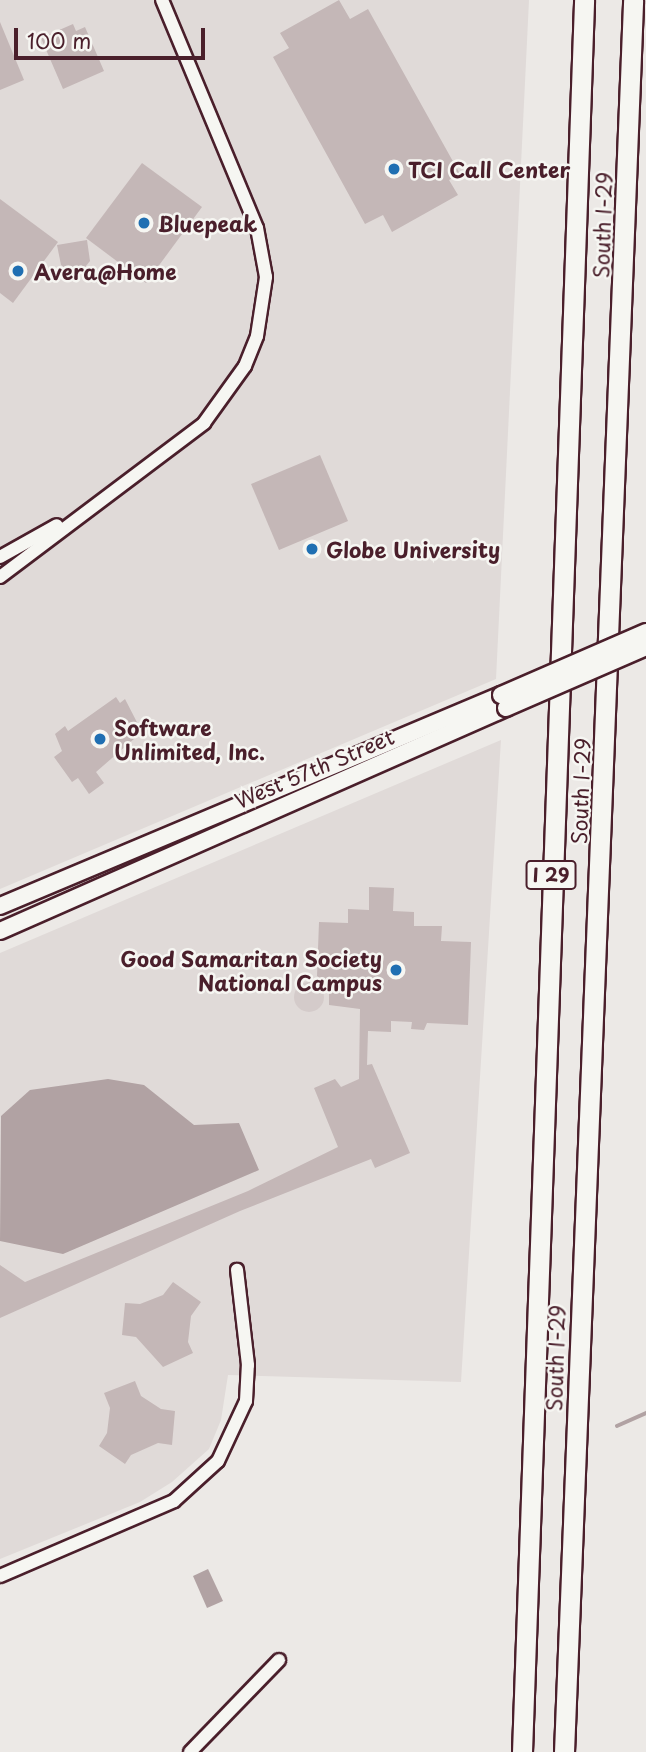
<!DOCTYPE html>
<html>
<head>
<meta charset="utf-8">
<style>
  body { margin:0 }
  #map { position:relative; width:646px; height:1752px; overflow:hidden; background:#ece9e6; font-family:"Playpen Sans",sans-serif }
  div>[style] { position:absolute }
  .built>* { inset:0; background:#e0dad8 }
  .green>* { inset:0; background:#d4cbca }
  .round { border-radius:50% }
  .water>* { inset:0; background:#b1a2a3 }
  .stream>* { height:3.5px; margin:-1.75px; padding:0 1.75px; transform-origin:1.75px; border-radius:1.75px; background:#b1a2a3 }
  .building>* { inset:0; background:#c4b7b7 }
  .roads { filter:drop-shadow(2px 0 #4a1f2b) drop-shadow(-2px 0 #4a1f2b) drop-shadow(0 2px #4a1f2b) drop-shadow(0 -2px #4a1f2b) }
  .minor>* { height:12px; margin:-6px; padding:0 6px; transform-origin:6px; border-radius:6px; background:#f6f6f2 }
  .major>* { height:16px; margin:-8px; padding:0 8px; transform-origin:8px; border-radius:8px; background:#f6f6f2 }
  .highway>* { height:19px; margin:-9.5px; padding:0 9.5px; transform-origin:9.5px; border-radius:9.5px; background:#f6f6f2 }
  .bridges { filter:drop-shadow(2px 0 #4a1f2b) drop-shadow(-2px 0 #4a1f2b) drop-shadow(0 2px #4a1f2b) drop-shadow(0 -2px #4a1f2b) }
  .major-bridge>* { height:16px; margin:-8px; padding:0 8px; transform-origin:8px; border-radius:8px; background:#f6f6f2 }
  .dots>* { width:19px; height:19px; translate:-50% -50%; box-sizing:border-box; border:4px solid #f6f6f2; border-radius:50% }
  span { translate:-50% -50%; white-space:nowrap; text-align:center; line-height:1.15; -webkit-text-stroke:5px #f6f6f2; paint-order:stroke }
  .shield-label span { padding:2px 5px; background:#f6f6f2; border:2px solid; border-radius:5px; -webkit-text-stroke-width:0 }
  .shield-label { font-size:19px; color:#4a1f2b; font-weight:700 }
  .poi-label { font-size:21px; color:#4a1f2b; font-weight:700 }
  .left { translate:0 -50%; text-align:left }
  .right { translate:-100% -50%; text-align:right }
  .street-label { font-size:21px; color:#4a1f2b }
  .scale { position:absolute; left:14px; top:28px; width:191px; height:32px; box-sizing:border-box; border:4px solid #4a1f2b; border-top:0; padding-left:9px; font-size:21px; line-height:24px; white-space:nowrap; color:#4a1f2b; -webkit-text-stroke:5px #f6f6f2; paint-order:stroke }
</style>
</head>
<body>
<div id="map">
  <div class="built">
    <i style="clip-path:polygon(0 0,529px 0,496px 679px,0 889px)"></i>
    <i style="clip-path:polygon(501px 740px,461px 1382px,228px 1375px,221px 1420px,209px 1449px,172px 1482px,140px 1502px,0 1559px,0 953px)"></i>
  </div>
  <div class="green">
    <i class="round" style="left:294px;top:982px;width:30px;height:30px"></i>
  </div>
  <div class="water">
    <i style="clip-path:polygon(108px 1079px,144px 1085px,194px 1125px,239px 1123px,259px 1170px,63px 1254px,0 1241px,1px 1116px,30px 1090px)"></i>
    <i style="clip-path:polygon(208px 1569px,223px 1601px,207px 1608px,193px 1576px)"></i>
  </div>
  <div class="stream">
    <i style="left:617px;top:1426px;width:32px;rotate:-24deg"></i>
  </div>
  <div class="building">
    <i style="clip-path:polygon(339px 0,350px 19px,368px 9px,460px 174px,449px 180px,458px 195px,392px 232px,383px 215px,365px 224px,273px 57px,289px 48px,280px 33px)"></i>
    <i style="clip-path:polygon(0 22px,24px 80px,0 90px)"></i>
    <i style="clip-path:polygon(73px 24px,76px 31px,85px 27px,104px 71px,63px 89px,41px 38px)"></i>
    <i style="clip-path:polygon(142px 163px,202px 207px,146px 283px,86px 238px)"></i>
    <i style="clip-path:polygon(0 199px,58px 242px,13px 303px,0 293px)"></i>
    <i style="clip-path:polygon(87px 240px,90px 261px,82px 271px,70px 272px,61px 265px,57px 245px)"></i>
    <i style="clip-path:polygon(320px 455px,348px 521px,279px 550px,251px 484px)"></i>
    <i style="clip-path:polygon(116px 697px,120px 703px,125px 699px,142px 732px,96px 772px,104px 783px,89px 794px,78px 778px,72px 782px,54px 757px,62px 751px,55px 734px,65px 726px,68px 731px)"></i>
    <i style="clip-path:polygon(369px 887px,394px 888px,393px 911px,414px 912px,414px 926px,442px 926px,441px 941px,471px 942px,468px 1025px,427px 1023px,424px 1030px,411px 1029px,412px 1022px,391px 1021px,391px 1032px,368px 1031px,367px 1065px,372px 1064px,410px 1153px,375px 1168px,371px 1159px,240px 1211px,0 1318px,0 1265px,25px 1282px,248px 1191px,338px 1147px,314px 1088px,335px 1079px,341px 1087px,359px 1079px,360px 1009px,329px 1005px,329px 984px,317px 976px,319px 922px,348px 923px,348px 909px,369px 910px)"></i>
    <i style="clip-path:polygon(173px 1282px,201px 1302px,191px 1316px,188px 1342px,193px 1353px,163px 1367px,136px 1337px,122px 1335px,125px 1303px,140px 1304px,163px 1295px)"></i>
    <i style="clip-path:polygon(135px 1381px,141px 1396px,161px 1409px,175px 1411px,172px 1445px,158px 1443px,131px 1455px,125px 1464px,99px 1446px,107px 1433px,110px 1408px,104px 1393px)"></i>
  </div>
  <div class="roads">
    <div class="minor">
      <i style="left:0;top:557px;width:65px;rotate:-29.3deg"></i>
      <i style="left:0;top:577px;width:256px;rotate:-37deg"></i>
      <i style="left:204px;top:423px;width:70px;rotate:-54.3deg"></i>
      <i style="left:245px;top:366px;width:32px;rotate:-68deg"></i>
      <i style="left:257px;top:336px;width:60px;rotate:-81.3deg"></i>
      <i style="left:266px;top:277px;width:50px;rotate:-100.4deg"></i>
      <i style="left:257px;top:228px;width:247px;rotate:-112.6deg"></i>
      <i style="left:0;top:1576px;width:189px;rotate:-23.3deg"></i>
      <i style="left:174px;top:1501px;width:59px;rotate:-42.3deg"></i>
      <i style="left:218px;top:1461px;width:66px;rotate:-65deg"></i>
      <i style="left:246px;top:1401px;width:36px;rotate:-87deg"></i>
      <i style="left:248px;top:1365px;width:96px;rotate:-96.6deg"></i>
      <i style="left:190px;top:1752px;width:128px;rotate:-45.9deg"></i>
    </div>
    <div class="major">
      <i style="left:0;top:906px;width:544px;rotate:-22.84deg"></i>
      <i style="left:0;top:931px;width:553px;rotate:-23.78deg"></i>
    </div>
    <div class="highway">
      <i style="left:522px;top:1752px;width:1753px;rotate:-87.97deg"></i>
      <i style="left:564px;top:1752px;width:1753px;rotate:-87.74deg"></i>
    </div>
  </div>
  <div class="bridges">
    <div class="major-bridge">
      <i style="left:501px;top:695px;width:158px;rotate:-23.5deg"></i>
      <i style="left:506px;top:708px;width:153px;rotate:-23.5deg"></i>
    </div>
  </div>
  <div class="dots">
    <i style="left:394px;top:169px;background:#1f6fb2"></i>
    <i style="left:144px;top:223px;background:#1f6fb2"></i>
    <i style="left:18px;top:271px;background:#1f6fb2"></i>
    <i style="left:312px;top:549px;background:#1f6fb2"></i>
    <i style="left:100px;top:739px;background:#1f6fb2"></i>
    <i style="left:396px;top:970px;background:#1f6fb2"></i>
  </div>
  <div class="shield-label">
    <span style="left:551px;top:875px">I 29</span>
  </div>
  <div class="poi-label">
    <span class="left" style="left:408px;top:169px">TCI Call Center</span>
    <span class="left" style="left:158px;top:223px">Bluepeak</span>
    <span class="left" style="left:34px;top:271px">Avera@Home</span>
    <span class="left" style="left:326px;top:549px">Globe University</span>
    <span class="left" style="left:114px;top:739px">Software<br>Unlimited, Inc.</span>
    <span class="right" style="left:382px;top:970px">Good Samaritan Society<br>National Campus</span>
  </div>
  <div class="street-label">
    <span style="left:602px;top:225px;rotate:-88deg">South I-29</span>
    <span style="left:314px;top:768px;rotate:-23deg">West 57th Street</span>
    <span style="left:580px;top:791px;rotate:-88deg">South I-29</span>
    <span style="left:555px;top:1358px;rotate:-88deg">South I-29</span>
  </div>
  <div class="scale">100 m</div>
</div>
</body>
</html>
